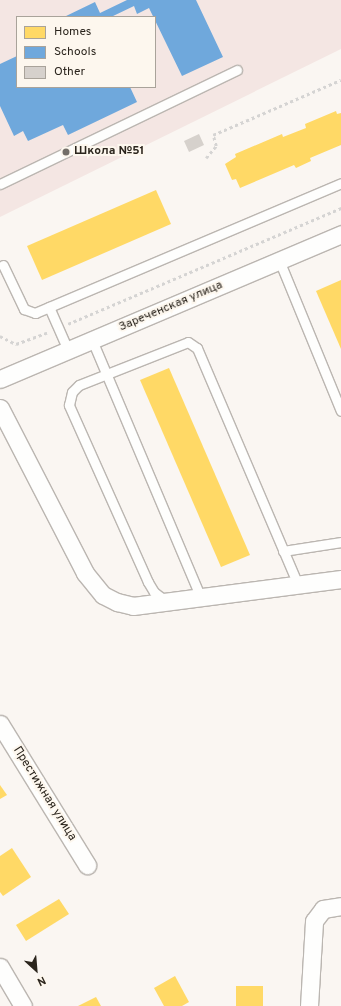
<!DOCTYPE html>
<html>
<head>
<meta charset="utf-8">
<style>
  body { margin:0 }
  #map { position:relative; width:341px; height:1006px; overflow:hidden; background:#faf6f2; font-family:Overpass,sans-serif }
  div>[style] { position:absolute }
  .education>* { inset:0; background:#f4e6e3 }
  .homes>* { inset:0; background:#ffd966 }
  .schools>* { inset:0; background:#6fa8dc }
  .building>* { inset:0; background:#d6d1cc }
  .path>* { height:2.5px; margin-top:-1.25px; transform-origin:0; background:repeating-linear-gradient(90deg,#d5d4d3 0 3px,transparent 0 6px) }
  .roads { filter:drop-shadow(1px 0 #bbb6b1) drop-shadow(-1px 0 #bbb6b1) drop-shadow(0 1px #bbb6b1) drop-shadow(0 -1px #bbb6b1) }
  .service>* { height:9px; margin:-4.5px; padding:0 4.5px; transform-origin:4.5px; border-radius:4.5px; background:#fefefd }
  .minor>* { height:17px; margin:-8.5px; padding:0 8.5px; transform-origin:8.5px; border-radius:8.5px; background:#fefefd }
  .dots>* { width:11px; height:11px; translate:-50% -50%; box-sizing:border-box; border:2px solid #fdf7ee; border-radius:50% }
  span { translate:-50% -50%; white-space:nowrap; text-align:center; line-height:1.15; -webkit-text-stroke:4px #fdf7ee; paint-order:stroke }
  .poi-label { font-size:12px; color:#2b251d; font-weight:700 }
  .left { translate:0 -50%; text-align:left }
  .street-label { font-size:12px; color:#2b251d }
  .legend { position:absolute; left:16px; top:16px; width:140px; height:72px; box-sizing:border-box; background:#fdf7ee; border:1px solid #a9a39a; margin:0; padding:5px 7px; list-style:none; font-size:12px; color:#2b251d }
  .legend li { display:flex; align-items:center; gap:8px; height:20px }
  .legend b { width:20px; border:1px solid #a9a39a }
  .north { position:absolute; left:16px; top:950px; width:40px; height:40px; -webkit-text-stroke:3px #fdf7ee; paint-order:stroke; rotate:154deg; font-size:11px; font-weight:700; line-height:16px; text-align:center; color:#2b251d }
  .north::after { content:''; display:block; margin:auto; width:14px; height:18px; background:#2b251d; clip-path:polygon(50% 0,100% 100%,50% 72%,0 100%) }
</style>
</head>
<body>
<div id="map">
  <div class="education">
    <i style="clip-path:polygon(evenodd,0 0,341px 0,341px 49px,0 217px,0 0,17px 17px,155px 17px,155px 87px,17px 87px,17px 17px)"></i>
  </div>
  <div class="homes">
    <i style="clip-path:polygon(336px 111px,337px 114px,341px 113px,341px 145px,310px 158px,311px 161px,296px 168px,294px 165px,240px 188px,236px 179px,232px 180px,225px 164px,236px 157px,235px 154px,282px 134px,283px 137px,306px 128px,305px 124px)"></i>
    <i style="clip-path:polygon(156px 190px,171px 224px,42px 280px,27px 246px)"></i>
    <i style="clip-path:polygon(341px 280px,341px 349px,316px 291px)"></i>
    <i style="clip-path:polygon(169px 368px,250px 555px,221px 567px,140px 380px)"></i>
    <i style="clip-path:polygon(0 785px,7px 795px,0 799px)"></i>
    <i style="clip-path:polygon(12px 848px,31px 877px,3px 896px,0 892px,0 856px)"></i>
    <i style="clip-path:polygon(59px 899px,69px 914px,26px 941px,16px 925px)"></i>
    <i style="clip-path:polygon(175px 976px,189px 1002px,182px 1006px,164px 1006px,154px 988px)"></i>
    <i style="clip-path:polygon(236px 986px,263px 986px,263px 1006px,236px 1006px)"></i>
    <i style="clip-path:polygon(96px 997px,101px 1006px,78px 1006px)"></i>
  </div>
  <div class="schools">
    <i style="clip-path:polygon(127px 0,196px 0,223px 57px,182px 76px,149px 8px,137px 14px,134px 6px,111px 17px,64px 17px,95px 2px,100px 13px)"></i>
    <i style="clip-path:polygon(17px 56px,17px 87px,130px 87px,137px 102px,68px 135px,63px 125px,28px 141px,23px 131px,14px 136px,0 106px,0 64px)"></i>
  </div>
  <div class="building">
    <i style="clip-path:polygon(199px 134px,204px 145px,189px 152px,184px 141px)"></i>
  </div>
  <div class="path">
    <i style="left:206px;top:158px;width:16px;rotate:-50deg"></i>
    <i style="left:216px;top:146px;width:11px;rotate:-105deg"></i>
    <i style="left:213px;top:135px;width:139px;rotate:-23.3deg"></i>
    <i style="left:68px;top:324px;width:297px;rotate:-23deg"></i>
    <i style="left:0;top:336px;width:18px;rotate:27deg"></i>
    <i style="left:16px;top:344px;width:33px;rotate:-20deg"></i>
  </div>
  <div class="roads">
    <div class="service">
      <i style="left:0;top:184px;width:263px;rotate:-25.7deg"></i>
      <i style="left:279px;top:260px;width:163px;rotate:67.7deg"></i>
      <i style="left:3px;top:265px;width:49px;rotate:64.5deg"></i>
      <i style="left:24px;top:309px;width:12px;rotate:20deg"></i>
      <i style="left:35px;top:313px;width:332px;rotate:-23deg"></i>
      <i style="left:49px;top:307px;width:47px;rotate:66.2deg"></i>
      <i style="left:92px;top:340px;width:280px;rotate:67.1deg"></i>
      <i style="left:283px;top:551px;width:59px;rotate:-8.8deg"></i>
      <i style="left:166px;top:601px;width:15px;rotate:-143deg"></i>
      <i style="left:154px;top:592px;width:12px;rotate:-121deg"></i>
      <i style="left:148px;top:582px;width:194px;rotate:-114.1deg"></i>
      <i style="left:69px;top:405px;width:13px;rotate:-77deg"></i>
      <i style="left:72px;top:392px;width:10px;rotate:-45deg"></i>
      <i style="left:79px;top:385px;width:117px;rotate:-21.5deg"></i>
      <i style="left:188px;top:342px;width:11px;rotate:34deg"></i>
      <i style="left:197px;top:348px;width:258px;rotate:66.9deg"></i>
    </div>
    <div class="minor">
      <i style="left:0;top:379px;width:371px;rotate:-23deg"></i>
      <i style="left:0;top:408px;width:186px;rotate:62.7deg"></i>
      <i style="left:85px;top:573px;width:28px;rotate:51deg"></i>
      <i style="left:103px;top:595px;width:16px;rotate:27deg"></i>
      <i style="left:117px;top:602px;width:16px;rotate:14deg"></i>
      <i style="left:133px;top:606px;width:210px;rotate:-7.4deg"></i>
      <i style="left:0;top:724px;width:166px;rotate:58.3deg"></i>
      <i style="left:0;top:967px;width:45px;rotate:59.5deg"></i>
      <i style="left:309px;top:1006px;width:85px;rotate:-86.6deg"></i>
      <i style="left:314px;top:921px;width:15px;rotate:-53deg"></i>
      <i style="left:323px;top:909px;width:18px;rotate:-9deg"></i>
    </div>
  </div>
  <div class="dots">
    <i style="left:66px;top:152px;background:#736e68"></i>
  </div>
  <div class="poi-label">
    <span class="left" style="left:74px;top:152px">Школа №51</span>
  </div>
  <div class="street-label">
    <span style="left:171px;top:307px;rotate:-23deg">Зареченская улица</span>
    <span style="left:44px;top:794px;rotate:58deg">Престижная улица</span>
  </div>
  <ul class="legend">
  <li><b style="height:11px;background:#ffd966"></b>Homes</li>
  <li><b style="height:11px;background:#6fa8dc"></b>Schools</li>
  <li><b style="height:11px;background:#d6d1cc"></b>Other</li>
  </ul>
  <div class="north">N</div>
</div>
</body>
</html>
